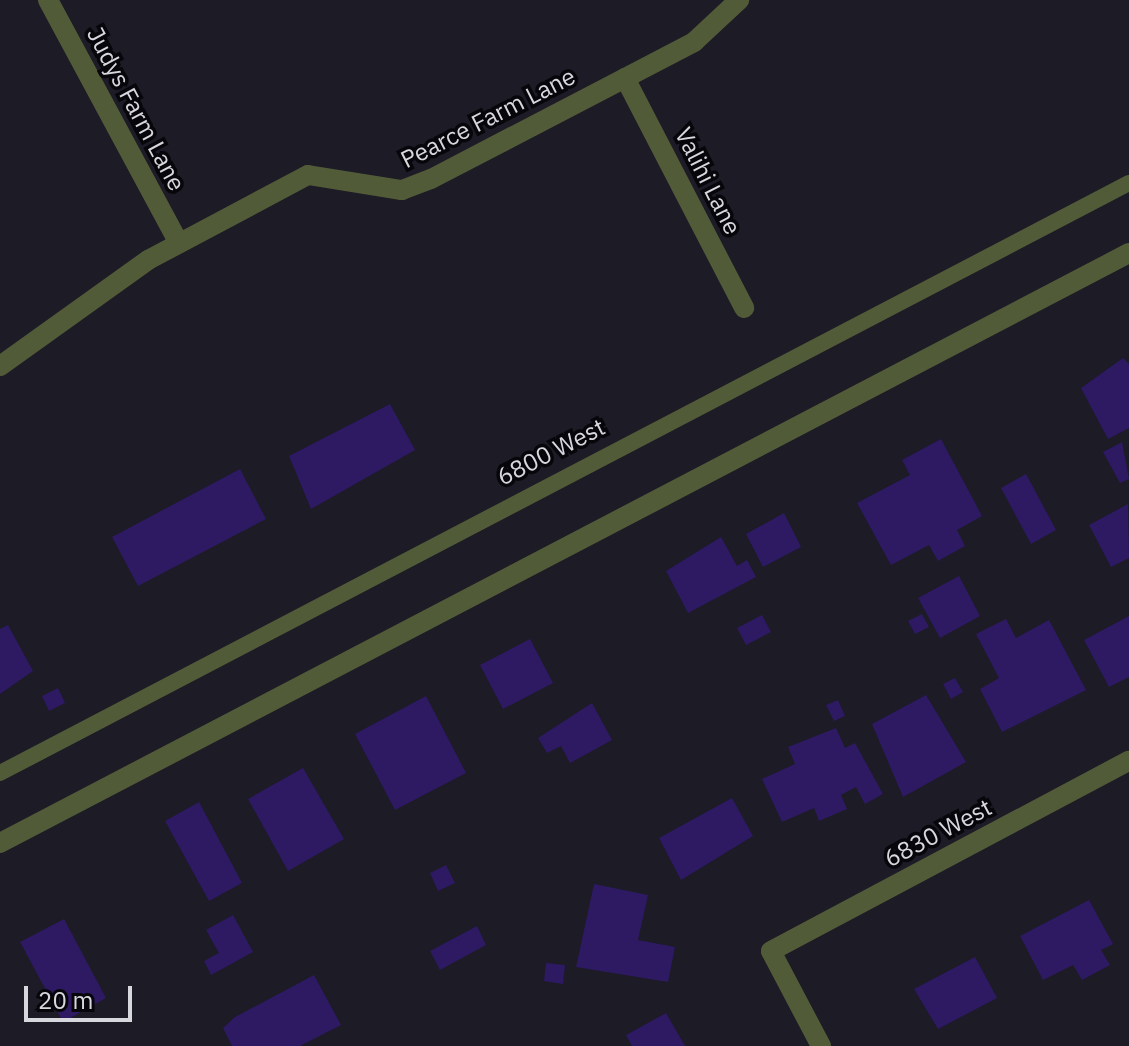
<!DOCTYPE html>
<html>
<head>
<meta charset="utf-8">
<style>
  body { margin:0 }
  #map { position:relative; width:1129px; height:1046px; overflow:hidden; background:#1c1b26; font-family:"IBM Plex Sans",sans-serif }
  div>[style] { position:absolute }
  .building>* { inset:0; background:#2e1963 }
  .service>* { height:16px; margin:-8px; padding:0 8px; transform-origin:8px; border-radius:8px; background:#525b38 }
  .minor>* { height:20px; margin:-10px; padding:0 10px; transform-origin:10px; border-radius:10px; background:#525b38 }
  span { translate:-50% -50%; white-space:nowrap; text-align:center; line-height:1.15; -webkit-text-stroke:7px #07060b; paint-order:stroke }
  .street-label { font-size:24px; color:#d7d7de }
  .scale { position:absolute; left:24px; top:986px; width:108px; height:36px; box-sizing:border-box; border:4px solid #d7d7de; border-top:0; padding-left:10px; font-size:24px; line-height:28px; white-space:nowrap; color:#d7d7de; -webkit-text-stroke:6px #07060b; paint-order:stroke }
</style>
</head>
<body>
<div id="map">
  <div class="building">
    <i style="clip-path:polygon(1123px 358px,1129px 364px,1129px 428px,1108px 439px,1081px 388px)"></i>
    <i style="clip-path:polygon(390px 404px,415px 450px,311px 509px,289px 456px)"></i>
    <i style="clip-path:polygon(941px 439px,982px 516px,957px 530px,965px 546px,938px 561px,929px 545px,891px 565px,857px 503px,910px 475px,902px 460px)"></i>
    <i style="clip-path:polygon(1122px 442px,1129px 479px,1120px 483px,1103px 452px)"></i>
    <i style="clip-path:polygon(240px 469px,266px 519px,138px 586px,112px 537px)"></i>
    <i style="clip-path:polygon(1026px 474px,1056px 530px,1031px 544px,1001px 488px)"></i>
    <i style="clip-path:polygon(1128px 504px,1129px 558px,1111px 567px,1089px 525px)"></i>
    <i style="clip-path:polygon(784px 513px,801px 547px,763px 567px,746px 534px)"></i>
    <i style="clip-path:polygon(721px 537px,737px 566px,747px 560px,756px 577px,688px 613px,666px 571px)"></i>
    <i style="clip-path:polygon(959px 576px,980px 616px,940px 638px,918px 598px)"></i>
    <i style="clip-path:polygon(922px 614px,929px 627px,915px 634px,908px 621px)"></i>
    <i style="clip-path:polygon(762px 615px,771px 632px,746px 645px,737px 628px)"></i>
    <i style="clip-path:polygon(1129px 616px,1129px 677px,1109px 687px,1084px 640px)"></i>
    <i style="clip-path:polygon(1006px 619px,1016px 638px,1049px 620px,1086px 690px,1002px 732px,980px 689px,999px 678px,976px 634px)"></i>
    <i style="clip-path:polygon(8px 625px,33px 671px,0 694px,0 629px)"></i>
    <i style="clip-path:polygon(530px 639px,553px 683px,503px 709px,480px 665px)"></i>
    <i style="clip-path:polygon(955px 678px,963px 692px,951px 699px,943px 684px)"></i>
    <i style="clip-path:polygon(58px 688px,65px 703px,49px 711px,42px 696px)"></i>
    <i style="clip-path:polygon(926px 695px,966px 762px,903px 797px,872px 724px)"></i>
    <i style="clip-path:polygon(426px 696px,466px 773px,395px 810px,355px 734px)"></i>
    <i style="clip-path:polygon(838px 700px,845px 716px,834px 721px,826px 705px)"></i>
    <i style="clip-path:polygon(592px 703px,612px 740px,570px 763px,561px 746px,547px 753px,538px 738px)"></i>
    <i style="clip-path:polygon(836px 728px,845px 748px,855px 743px,883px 794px,865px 804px,856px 787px,841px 795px,847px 809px,819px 821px,814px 808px,782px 822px,762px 779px,795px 764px,788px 747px)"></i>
    <i style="clip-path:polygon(303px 768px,344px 839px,288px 871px,248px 799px)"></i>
    <i style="clip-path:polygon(732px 798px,753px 836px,681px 880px,659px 838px)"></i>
    <i style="clip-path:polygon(199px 802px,242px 883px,209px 901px,165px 821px)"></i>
    <i style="clip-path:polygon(446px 865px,455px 883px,438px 891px,430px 873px)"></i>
    <i style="clip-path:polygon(594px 884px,648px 895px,638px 940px,675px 947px,668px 982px,576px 967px)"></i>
    <i style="clip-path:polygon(1089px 900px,1113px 944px,1101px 950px,1110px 965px,1082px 980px,1073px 965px,1043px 980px,1020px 936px)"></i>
    <i style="clip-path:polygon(233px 915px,253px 952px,211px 975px,204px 961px,219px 953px,206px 930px)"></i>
    <i style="clip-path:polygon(64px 919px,106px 998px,63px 1022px,20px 942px)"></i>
    <i style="clip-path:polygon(477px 926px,486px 945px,440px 970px,430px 951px)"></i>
    <i style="clip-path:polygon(975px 957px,997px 998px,938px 1029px,914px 989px)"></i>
    <i style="clip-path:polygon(546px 963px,565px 965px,563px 984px,544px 981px)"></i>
    <i style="clip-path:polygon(314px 975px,341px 1025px,300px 1046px,232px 1046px,223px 1028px,235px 1017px)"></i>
    <i style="clip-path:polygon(666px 1013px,685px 1046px,632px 1046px,626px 1035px)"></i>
  </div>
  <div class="service">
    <i style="left:0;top:773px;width:1274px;rotate:-27.59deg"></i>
  </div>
  <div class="minor">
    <i style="left:48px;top:0;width:276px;rotate:61.7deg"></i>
    <i style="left:625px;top:78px;width:259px;rotate:62.6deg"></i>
    <i style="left:0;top:366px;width:182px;rotate:-35.6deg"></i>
    <i style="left:148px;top:260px;width:181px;rotate:-28deg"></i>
    <i style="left:308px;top:175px;width:95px;rotate:9.1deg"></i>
    <i style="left:402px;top:190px;width:31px;rotate:-21deg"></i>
    <i style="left:431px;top:179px;width:297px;rotate:-27.5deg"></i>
    <i style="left:694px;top:42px;width:62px;rotate:-43deg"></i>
    <i style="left:0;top:843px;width:1274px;rotate:-27.59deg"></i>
    <i style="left:821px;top:1046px;width:107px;rotate:-117.8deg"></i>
    <i style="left:771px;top:951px;width:405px;rotate:-28deg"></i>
  </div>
  <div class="street-label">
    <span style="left:136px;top:109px;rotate:62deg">Judys Farm Lane</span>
    <span style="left:488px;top:118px;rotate:-27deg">Pearce Farm Lane</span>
    <span style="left:708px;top:181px;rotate:63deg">Valihi Lane</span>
    <span style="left:551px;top:452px;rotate:-27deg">6800 West</span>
    <span style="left:938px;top:833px;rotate:-28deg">6830 West</span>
  </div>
  <div class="scale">20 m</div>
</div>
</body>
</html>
